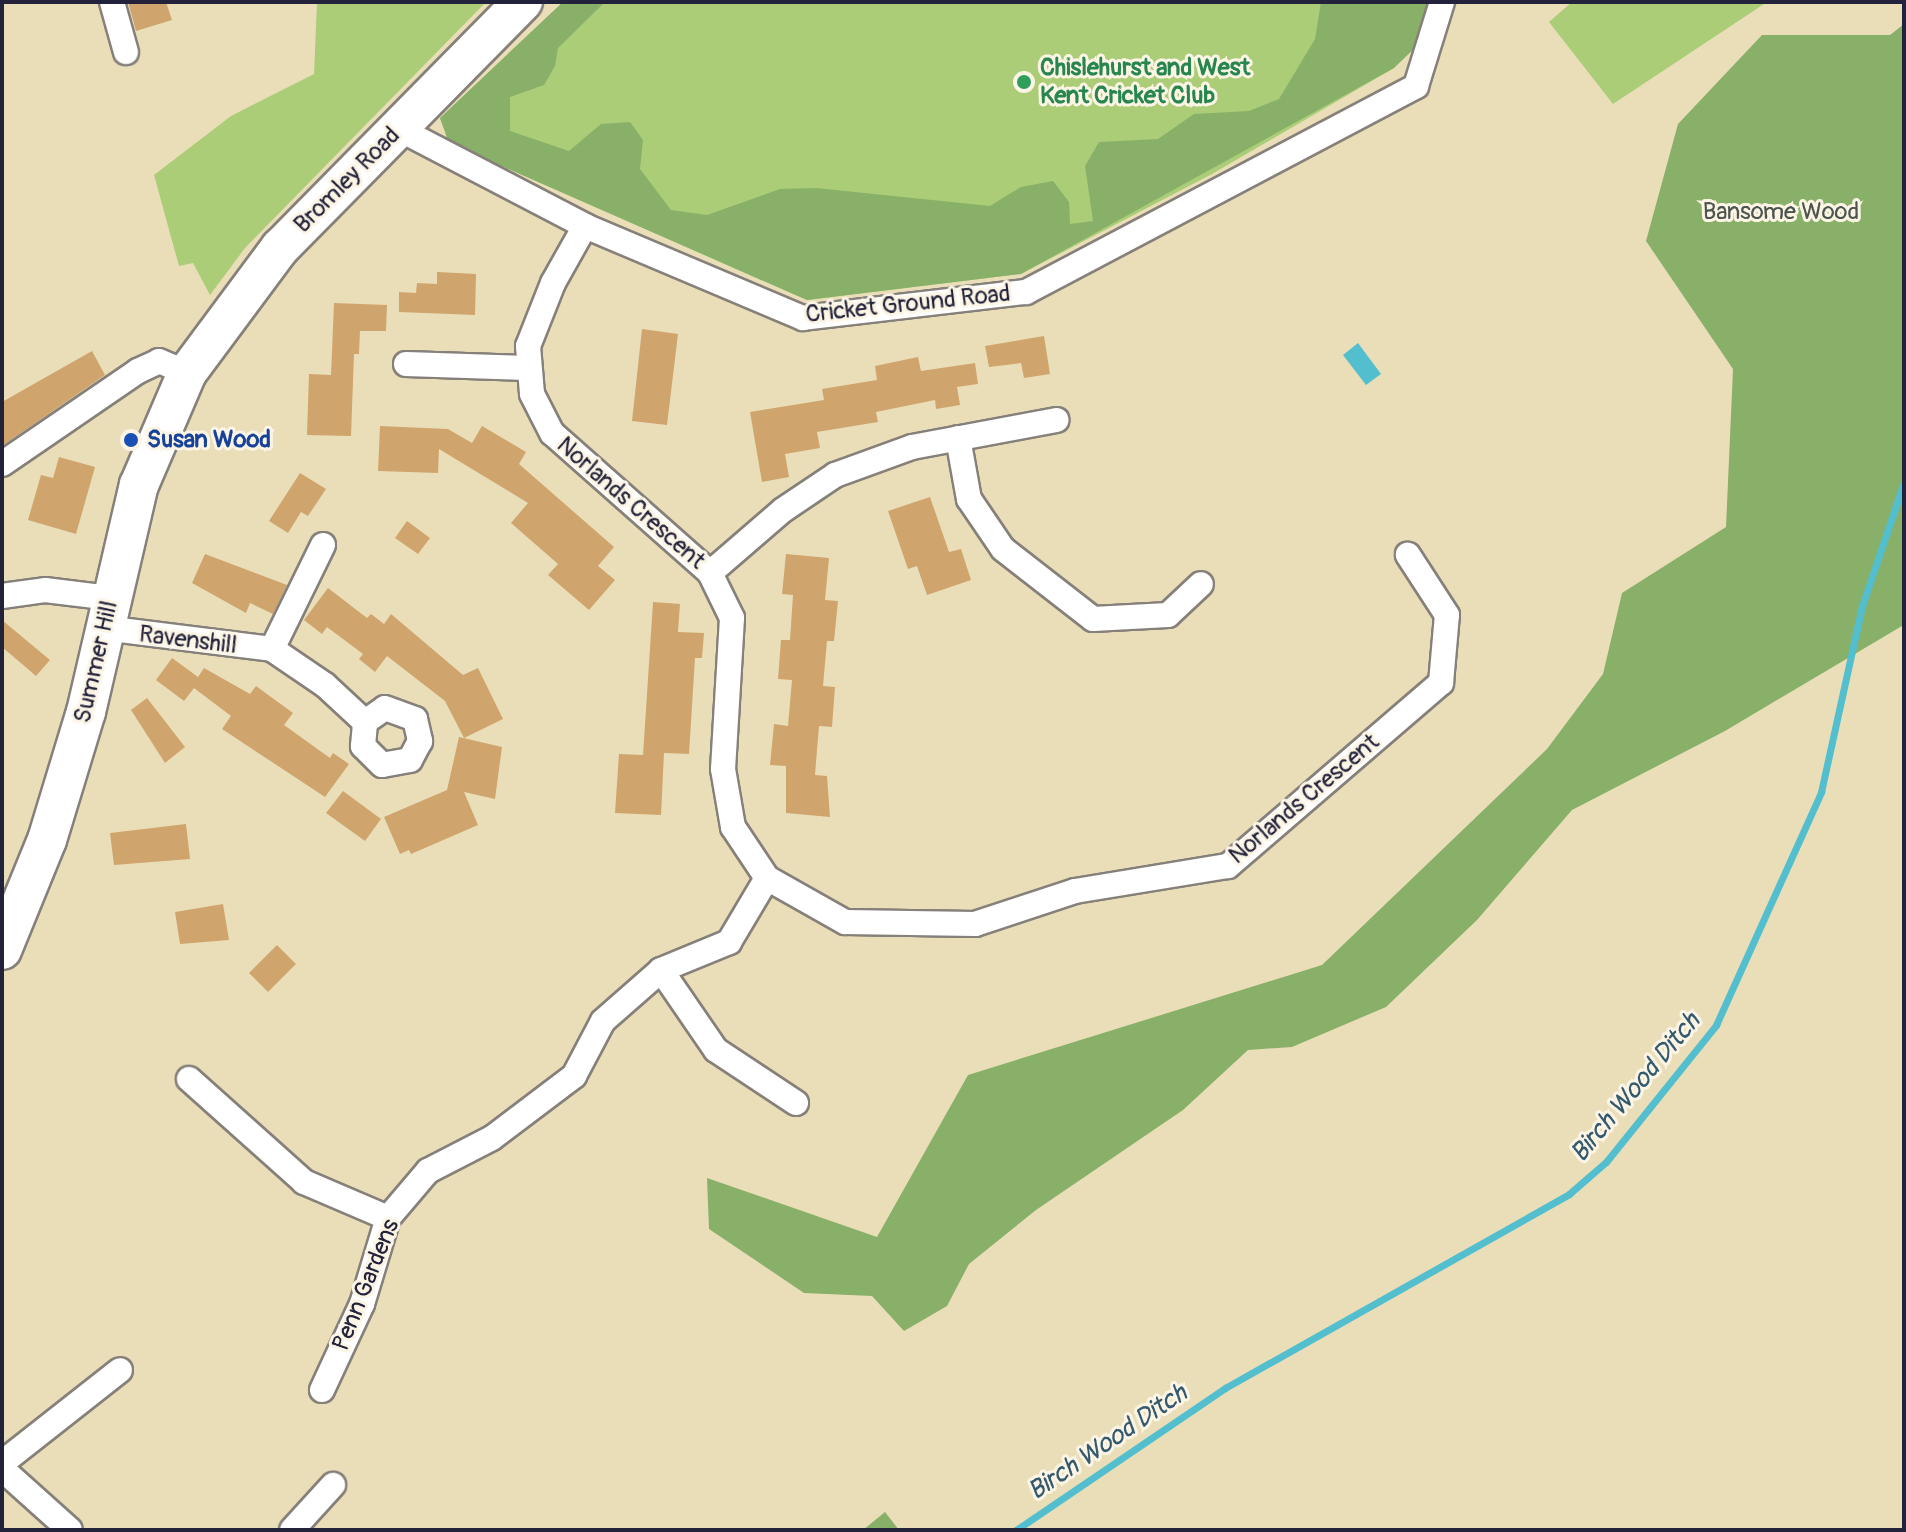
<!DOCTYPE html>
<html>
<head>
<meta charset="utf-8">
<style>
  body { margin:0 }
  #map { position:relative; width:1906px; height:1532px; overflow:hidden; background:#eadeb9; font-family:Pangolin,sans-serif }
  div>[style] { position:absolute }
  .green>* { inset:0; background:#abcd77 }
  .forest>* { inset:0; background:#88b068 }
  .water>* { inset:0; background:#53bfce }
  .stream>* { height:7px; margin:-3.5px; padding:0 3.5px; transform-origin:3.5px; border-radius:3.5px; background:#53bfce }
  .building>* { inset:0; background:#cfa56d }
  .roads { filter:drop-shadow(2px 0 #86807a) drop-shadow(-2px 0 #86807a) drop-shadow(0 2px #86807a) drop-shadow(0 -2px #86807a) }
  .street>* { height:24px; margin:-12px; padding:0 12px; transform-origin:12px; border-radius:12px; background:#fff }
  .primary>* { height:38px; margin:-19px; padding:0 19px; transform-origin:19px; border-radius:19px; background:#fff }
  .dots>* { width:22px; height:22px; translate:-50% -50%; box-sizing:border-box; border:4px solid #fcf5e5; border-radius:50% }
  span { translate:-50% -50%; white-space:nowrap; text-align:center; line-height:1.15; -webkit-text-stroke:6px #fcf5e5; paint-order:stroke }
  .leisure-label { font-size:24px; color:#27864d; font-weight:700 }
  .left { translate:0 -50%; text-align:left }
  .street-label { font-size:24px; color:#22223b }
  .park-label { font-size:24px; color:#4b554d }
  .transit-label { font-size:24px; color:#164399; font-weight:700 }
  .water-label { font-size:26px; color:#33596e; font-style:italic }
  .frame { position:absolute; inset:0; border:4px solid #22223b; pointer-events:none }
</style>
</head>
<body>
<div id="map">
  <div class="green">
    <i style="clip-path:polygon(317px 2px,486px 2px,245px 248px,210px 295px,193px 263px,179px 266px,154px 175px,231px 116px,314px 74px)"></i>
    <i style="clip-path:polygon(563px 2px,1431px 2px,1394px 68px,1212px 174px,1021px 274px,807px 300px,449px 143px,440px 118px)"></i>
    <i style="clip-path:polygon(1572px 2px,1767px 2px,1613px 104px,1549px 22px)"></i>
  </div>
  <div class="forest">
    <i style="clip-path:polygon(563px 2px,605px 2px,558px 48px,555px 66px,544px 85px,510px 97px,510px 131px,569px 151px,601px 124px,630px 122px,643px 140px,640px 169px,671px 210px,707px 215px,780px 189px,816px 188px,990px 206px,1021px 187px,1053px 181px,1069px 202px,1070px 224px,1093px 221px,1085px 166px,1099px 142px,1158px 139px,1194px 114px,1249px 111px,1279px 99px,1315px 39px,1321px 2px,1431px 2px,1417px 46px,1394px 68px,1021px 274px,807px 300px,449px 143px,440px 118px)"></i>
    <i style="clip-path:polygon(1904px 24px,1902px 626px,1725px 731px,1572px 810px,1477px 920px,1386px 1007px,1292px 1047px,1248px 1050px,1183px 1110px,1036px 1210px,969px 1264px,947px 1306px,904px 1331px,872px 1296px,804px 1293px,709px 1229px,707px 1178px,877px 1237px,968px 1075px,1322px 965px,1547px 749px,1603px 674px,1622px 593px,1726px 527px,1733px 369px,1646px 241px,1678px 124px,1762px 35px,1890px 35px)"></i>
    <i style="clip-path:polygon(885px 1512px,899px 1530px,863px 1530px)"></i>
  </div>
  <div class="water">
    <i style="clip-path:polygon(1358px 343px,1381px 374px,1366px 385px,1343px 355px)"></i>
  </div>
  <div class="stream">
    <i style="left:1016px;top:1530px;width:253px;rotate:-34.2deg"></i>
    <i style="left:1225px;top:1388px;width:395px;rotate:-29.4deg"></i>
    <i style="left:1569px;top:1194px;width:49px;rotate:-40.9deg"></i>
    <i style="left:1606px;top:1162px;width:176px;rotate:-51.2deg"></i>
    <i style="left:1716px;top:1025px;width:256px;rotate:-65.7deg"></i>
    <i style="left:1821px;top:792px;width:190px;rotate:-77.6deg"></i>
    <i style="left:1862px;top:606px;width:131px;rotate:-71.3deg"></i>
  </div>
  <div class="building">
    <i style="clip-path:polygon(128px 2px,166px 2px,172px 20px,136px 31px)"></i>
    <i style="clip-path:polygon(437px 272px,476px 274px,475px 315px,399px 312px,399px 292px,416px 293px,417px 283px,437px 284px)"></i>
    <i style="clip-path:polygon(334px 303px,387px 305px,386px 331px,360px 331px,359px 354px,354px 354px,351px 436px,307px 435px,309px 374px,331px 375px)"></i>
    <i style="clip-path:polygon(642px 329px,678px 334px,667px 425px,632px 421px)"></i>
    <i style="clip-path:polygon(1044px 336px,1050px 374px,1024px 378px,1021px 363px,989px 367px,985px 346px)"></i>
    <i style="clip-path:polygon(92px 351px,105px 375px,2px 446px,2px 402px)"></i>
    <i style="clip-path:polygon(918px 357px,921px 371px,975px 363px,978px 384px,957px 387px,960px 405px,936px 409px,935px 400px,876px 412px,878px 422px,817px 432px,820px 448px,785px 454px,789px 477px,762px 482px,750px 412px,824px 400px,822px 389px,877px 380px,875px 366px)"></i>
    <i style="clip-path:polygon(380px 426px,448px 429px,472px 443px,482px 426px,526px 452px,519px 464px,614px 547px,598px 566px,615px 580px,589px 610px,548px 575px,558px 564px,511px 523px,528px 503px,439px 449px,438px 473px,378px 471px)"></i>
    <i style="clip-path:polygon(59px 457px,95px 467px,76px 534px,28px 520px,41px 475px,53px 478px)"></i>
    <i style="clip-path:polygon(300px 473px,326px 489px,308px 516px,301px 512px,288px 533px,269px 521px)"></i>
    <i style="clip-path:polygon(930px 497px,949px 552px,961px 549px,971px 580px,927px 595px,917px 566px,908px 569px,888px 511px)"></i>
    <i style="clip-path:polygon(407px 521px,430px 538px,418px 554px,395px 538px)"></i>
    <i style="clip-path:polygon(205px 554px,287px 585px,273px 614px,250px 603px,246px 613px,192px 583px)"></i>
    <i style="clip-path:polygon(786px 554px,829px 558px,825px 600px,838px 601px,834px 641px,827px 641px,823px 686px,835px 687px,832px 727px,819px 726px,815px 775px,827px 776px,830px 817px,786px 813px,786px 766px,770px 765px,774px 724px,788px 726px,792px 680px,778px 679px,781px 640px,790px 640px,793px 595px,782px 594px)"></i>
    <i style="clip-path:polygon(328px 588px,367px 618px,371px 614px,384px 624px,391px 614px,463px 675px,478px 668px,503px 719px,464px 738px,445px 701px,387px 656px,375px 672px,359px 659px,363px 654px,327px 627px,322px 634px,304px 620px)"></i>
    <i style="clip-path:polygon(653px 602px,680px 604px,678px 632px,704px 633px,702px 658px,695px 658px,689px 754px,664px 753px,661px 815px,615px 813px,619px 754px,643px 755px)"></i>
    <i style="clip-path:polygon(2px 620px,50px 660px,36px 676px,2px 647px)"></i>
    <i style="clip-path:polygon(172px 658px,198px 677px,204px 668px,250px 694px,256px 686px,293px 713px,284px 725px,330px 758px,333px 753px,349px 764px,325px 797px,222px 729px,231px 716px,194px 688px,184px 701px,156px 680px)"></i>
    <i style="clip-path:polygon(147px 698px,185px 747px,165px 763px,131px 710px)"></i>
    <i style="clip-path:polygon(459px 737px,502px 747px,495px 799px,464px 792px,478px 825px,411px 854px,409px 850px,400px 854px,384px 817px,447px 790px)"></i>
    <i style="clip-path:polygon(343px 791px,381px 819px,365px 841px,326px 813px)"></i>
    <i style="clip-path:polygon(186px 824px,190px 859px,114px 865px,110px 833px)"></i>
    <i style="clip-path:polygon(223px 904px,229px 940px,180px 944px,175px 912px)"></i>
    <i style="clip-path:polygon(277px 945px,296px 964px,268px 992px,249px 973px)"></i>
  </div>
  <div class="roads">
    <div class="street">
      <i style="left:112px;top:2px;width:52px;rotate:74.4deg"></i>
      <i style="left:399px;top:129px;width:210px;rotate:27.5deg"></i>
      <i style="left:585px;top:226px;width:237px;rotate:22.9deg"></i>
      <i style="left:803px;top:318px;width:225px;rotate:-6.7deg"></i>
      <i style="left:1026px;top:292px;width:441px;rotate:-27.8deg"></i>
      <i style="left:1416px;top:86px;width:88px;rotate:-72.8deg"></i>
      <i style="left:585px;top:226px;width:65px;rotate:119.3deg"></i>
      <i style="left:553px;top:283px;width:68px;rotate:111.6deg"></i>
      <i style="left:528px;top:346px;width:48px;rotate:85.2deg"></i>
      <i style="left:532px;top:394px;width:44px;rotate:62.9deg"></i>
      <i style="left:552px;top:433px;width:211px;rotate:41.5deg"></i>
      <i style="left:710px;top:573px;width:50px;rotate:63.9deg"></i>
      <i style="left:732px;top:618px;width:151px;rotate:93.4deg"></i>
      <i style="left:723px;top:769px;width:59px;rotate:80.2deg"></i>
      <i style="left:733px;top:827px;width:61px;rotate:56.3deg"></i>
      <i style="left:767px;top:878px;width:90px;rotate:29.4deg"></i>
      <i style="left:845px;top:922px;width:130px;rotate:0.9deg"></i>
      <i style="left:975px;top:924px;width:105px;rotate:-18.3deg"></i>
      <i style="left:1075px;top:891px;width:155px;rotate:-9.3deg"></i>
      <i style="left:1228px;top:866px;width:281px;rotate:-40.7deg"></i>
      <i style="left:1441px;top:683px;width:68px;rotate:-85deg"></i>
      <i style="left:1447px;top:615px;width:72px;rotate:-123deg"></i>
      <i style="left:406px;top:364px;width:121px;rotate:1.9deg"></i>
      <i style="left:958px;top:438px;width:62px;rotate:79.8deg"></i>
      <i style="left:969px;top:499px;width:60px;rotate:55.8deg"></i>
      <i style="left:1003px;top:549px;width:114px;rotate:37.9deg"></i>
      <i style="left:1093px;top:619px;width:75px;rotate:-3.1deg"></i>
      <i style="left:1168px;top:615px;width:45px;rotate:-43.2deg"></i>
      <i style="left:2px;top:464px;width:165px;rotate:-34.4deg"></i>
      <i style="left:138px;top:371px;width:23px;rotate:-25deg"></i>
      <i style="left:159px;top:361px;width:30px;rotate:23deg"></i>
      <i style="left:323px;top:545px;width:116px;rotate:116.1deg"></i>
      <i style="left:272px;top:649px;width:64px;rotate:34.2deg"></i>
      <i style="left:325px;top:685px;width:54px;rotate:42.8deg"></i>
      <i style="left:710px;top:573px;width:96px;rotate:-40.8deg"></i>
      <i style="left:783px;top:510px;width:63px;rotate:-33.9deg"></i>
      <i style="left:835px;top:475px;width:82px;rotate:-20deg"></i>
      <i style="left:912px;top:447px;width:147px;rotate:-10.6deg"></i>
      <i style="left:2px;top:596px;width:43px;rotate:-7.9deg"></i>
      <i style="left:45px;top:590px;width:65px;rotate:7deg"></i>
      <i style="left:104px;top:628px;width:169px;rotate:7.1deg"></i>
      <i style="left:385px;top:708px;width:32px;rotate:20deg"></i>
      <i style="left:415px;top:719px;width:23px;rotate:77deg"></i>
      <i style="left:420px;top:741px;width:21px;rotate:118deg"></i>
      <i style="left:410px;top:760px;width:28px;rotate:170deg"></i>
      <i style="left:382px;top:765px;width:27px;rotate:-135deg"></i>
      <i style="left:363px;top:746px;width:24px;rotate:-85deg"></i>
      <i style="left:365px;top:722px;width:24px;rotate:-35deg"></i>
      <i style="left:661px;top:970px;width:97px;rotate:55.5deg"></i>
      <i style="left:716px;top:1050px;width:96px;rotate:33.5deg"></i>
      <i style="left:189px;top:1079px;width:154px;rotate:41.8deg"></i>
      <i style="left:304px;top:1182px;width:91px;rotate:23.2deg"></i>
      <i style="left:322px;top:1390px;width:95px;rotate:-65.1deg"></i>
      <i style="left:362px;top:1304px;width:90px;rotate:-73.2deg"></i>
      <i style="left:388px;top:1218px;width:62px;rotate:-49.6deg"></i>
      <i style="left:428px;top:1171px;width:72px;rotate:-27.3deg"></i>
      <i style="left:492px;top:1138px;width:103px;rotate:-37.1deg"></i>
      <i style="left:574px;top:1076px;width:62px;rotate:-62.2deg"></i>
      <i style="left:603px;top:1021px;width:77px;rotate:-41.3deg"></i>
      <i style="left:661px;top:970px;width:74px;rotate:-22.4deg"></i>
      <i style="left:729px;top:942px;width:74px;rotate:-59.3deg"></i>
      <i style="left:2px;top:1463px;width:150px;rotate:-38.2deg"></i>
      <i style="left:2px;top:1469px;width:91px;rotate:41.9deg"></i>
      <i style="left:292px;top:1530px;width:61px;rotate:-47.7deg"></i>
    </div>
    <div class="primary">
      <i style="left:2px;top:950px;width:119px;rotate:-67.8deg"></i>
      <i style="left:47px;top:840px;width:134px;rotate:-73.1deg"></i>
      <i style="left:86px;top:712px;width:233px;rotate:-76.9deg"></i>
      <i style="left:139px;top:485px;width:122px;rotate:-66.8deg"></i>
      <i style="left:187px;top:373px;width:156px;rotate:-53.4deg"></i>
      <i style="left:280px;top:248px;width:346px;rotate:-45.4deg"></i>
    </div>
  </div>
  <div class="dots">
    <i style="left:1024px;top:82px;background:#2e9e5b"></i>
    <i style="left:131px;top:440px;background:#1a4fb4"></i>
  </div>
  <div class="leisure-label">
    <span class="left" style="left:1040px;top:82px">Chislehurst and West<br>Kent Cricket Club</span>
  </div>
  <div class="street-label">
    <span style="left:347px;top:180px;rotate:-45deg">Bromley Road</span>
    <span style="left:908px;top:304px;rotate:-6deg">Cricket Ground Road</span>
    <span style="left:631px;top:503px;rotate:41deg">Norlands Crescent</span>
    <span style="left:188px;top:640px;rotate:7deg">Ravenshill</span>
    <span style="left:96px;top:662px;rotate:-77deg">Summer Hill</span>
    <span style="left:1304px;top:799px;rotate:-40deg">Norlands Crescent</span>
    <span style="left:366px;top:1285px;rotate:-68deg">Penn Gardens</span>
  </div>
  <div class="park-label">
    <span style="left:1781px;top:212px">Bansome Wood</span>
  </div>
  <div class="transit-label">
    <span class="left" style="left:147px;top:440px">Susan Wood</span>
  </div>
  <div class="water-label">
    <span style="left:1636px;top:1088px;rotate:-50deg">Birch Wood Ditch</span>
    <span style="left:1108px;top:1443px;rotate:-34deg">Birch Wood Ditch</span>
  </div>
  <div class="frame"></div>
</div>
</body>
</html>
